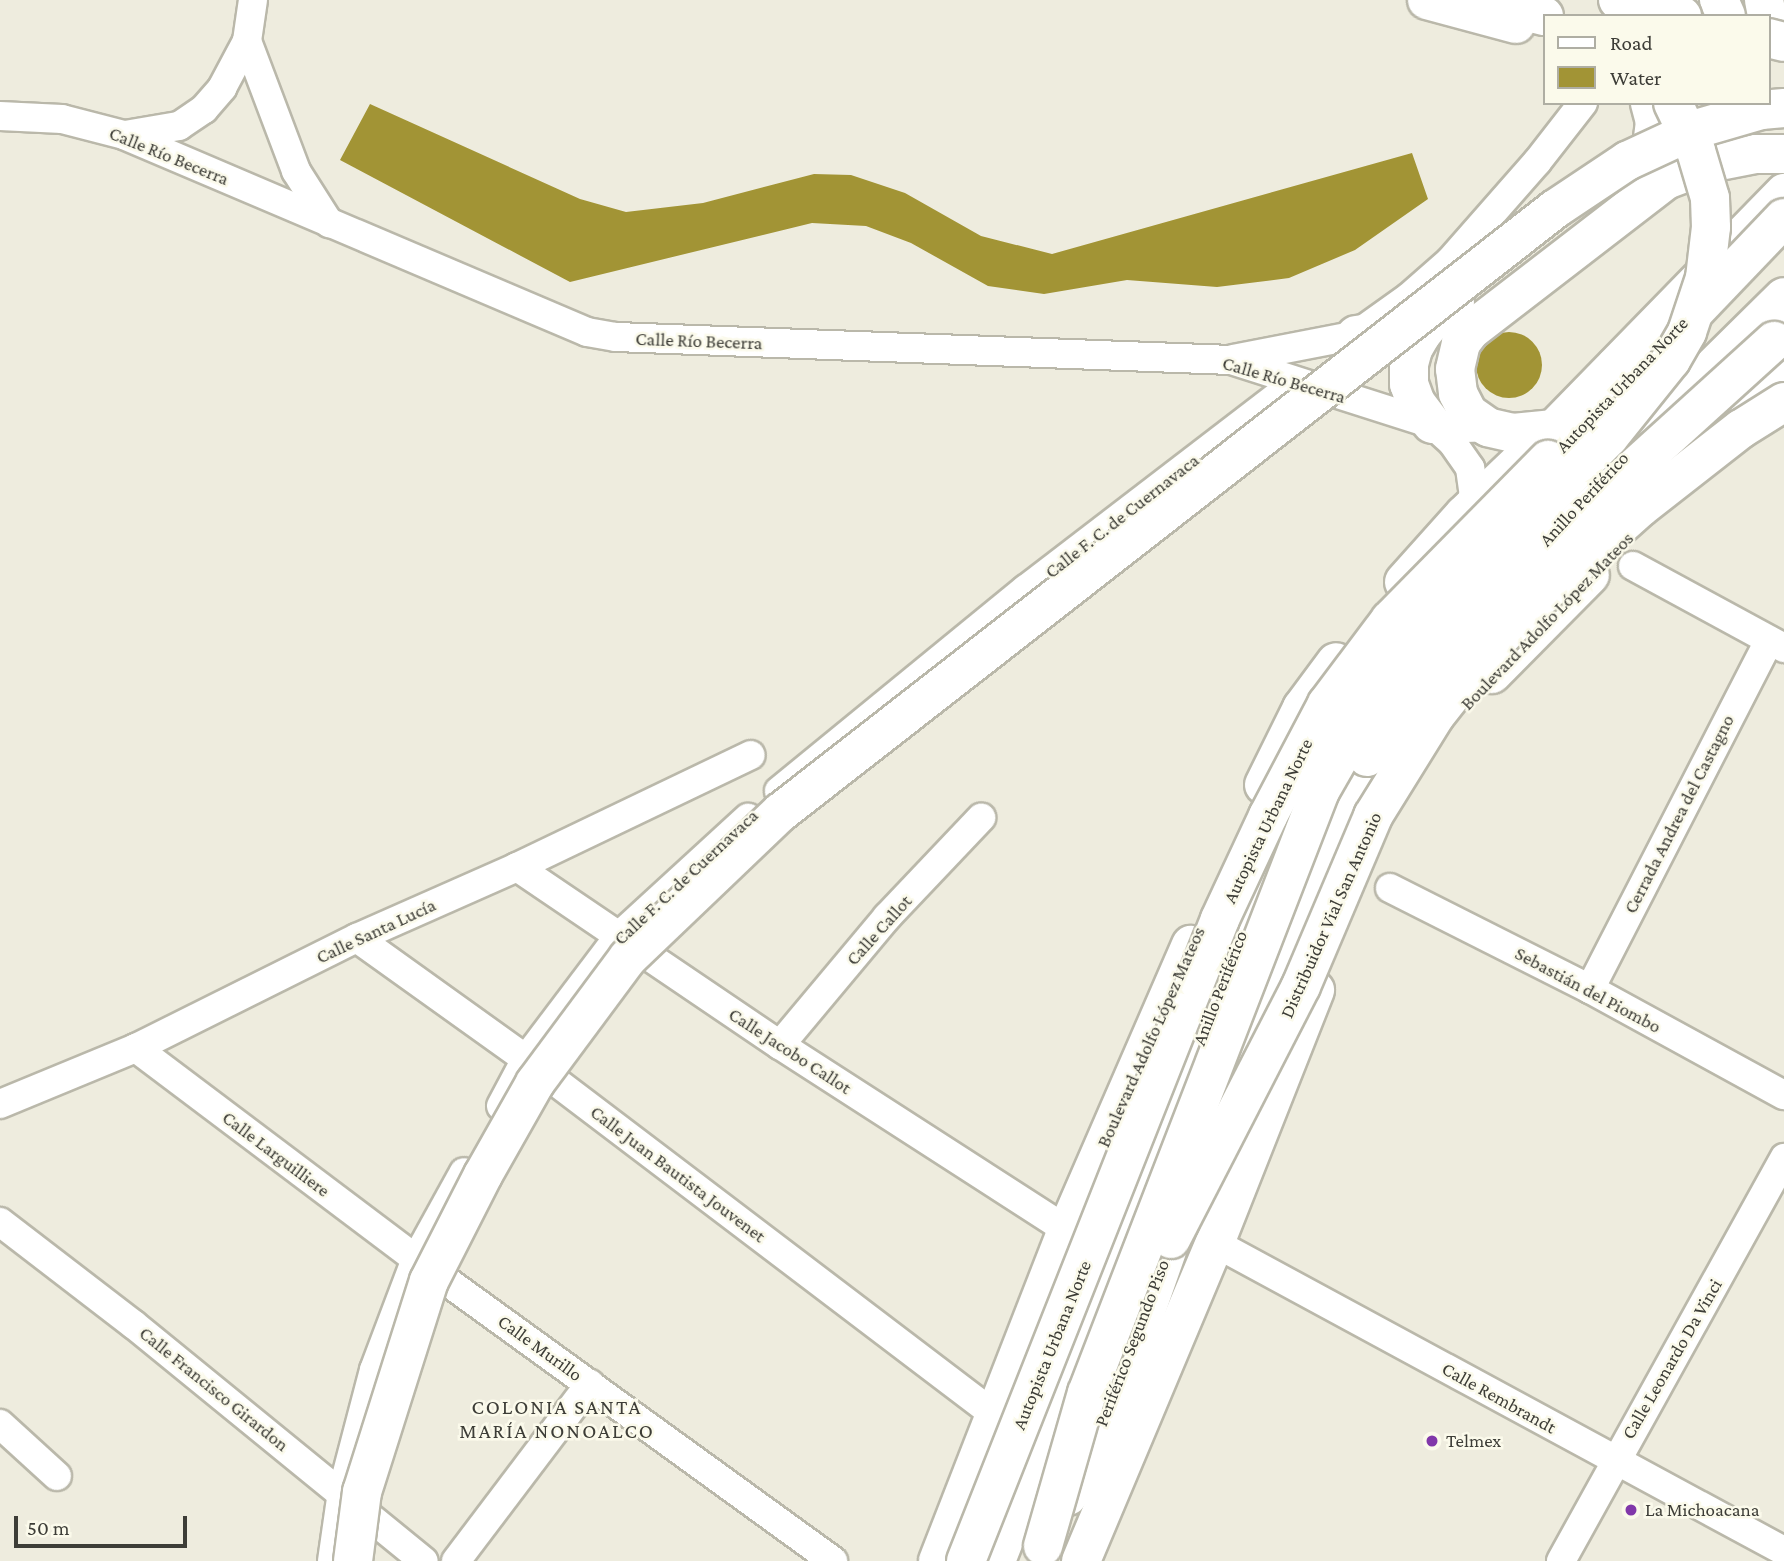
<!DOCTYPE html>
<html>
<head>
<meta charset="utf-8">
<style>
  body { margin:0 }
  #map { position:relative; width:1784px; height:1561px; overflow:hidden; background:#eeecde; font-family:"Crimson Pro",serif }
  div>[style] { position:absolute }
  .water>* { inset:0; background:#a29435 }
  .round { border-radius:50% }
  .roads { filter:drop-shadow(2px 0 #bab8aa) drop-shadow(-2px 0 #bab8aa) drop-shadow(0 2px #bab8aa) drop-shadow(0 -2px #bab8aa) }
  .street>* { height:28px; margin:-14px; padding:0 14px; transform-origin:14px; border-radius:14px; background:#fff }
  .secondary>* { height:38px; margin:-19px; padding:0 19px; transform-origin:19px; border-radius:19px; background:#fff }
  .primary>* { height:38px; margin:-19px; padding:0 19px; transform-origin:19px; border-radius:19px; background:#fff }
  .highway>* { height:38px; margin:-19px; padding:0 19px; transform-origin:19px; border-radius:19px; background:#fff }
  .bridges { filter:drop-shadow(2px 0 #bab8aa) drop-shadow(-2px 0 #bab8aa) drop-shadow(0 2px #bab8aa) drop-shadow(0 -2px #bab8aa) }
  .highway-bridge>* { height:38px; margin:-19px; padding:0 19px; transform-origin:19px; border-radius:19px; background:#fff }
  .dots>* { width:19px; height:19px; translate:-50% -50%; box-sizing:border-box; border:4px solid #fbfaeb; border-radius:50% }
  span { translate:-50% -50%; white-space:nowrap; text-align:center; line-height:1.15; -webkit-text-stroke:5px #fbfaeb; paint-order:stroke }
  .street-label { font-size:19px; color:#3d3d37 }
  .poi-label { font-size:19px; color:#3d3d37 }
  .left { translate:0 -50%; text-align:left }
  .neighbourhood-label { font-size:21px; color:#3d3d37; letter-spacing:2px }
  .legend { position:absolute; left:1543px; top:14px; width:228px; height:91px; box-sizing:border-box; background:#fbfaeb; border:2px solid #afaea3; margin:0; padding:9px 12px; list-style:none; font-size:21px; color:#3d3d37 }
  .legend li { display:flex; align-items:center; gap:14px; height:35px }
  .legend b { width:35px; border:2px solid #afaea3 }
  .scale { position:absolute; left:14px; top:1516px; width:173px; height:32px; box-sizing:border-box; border:4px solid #3d3d37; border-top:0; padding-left:9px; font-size:21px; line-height:24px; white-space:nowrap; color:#3d3d37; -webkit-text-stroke:5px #fbfaeb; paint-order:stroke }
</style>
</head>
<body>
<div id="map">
  <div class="water">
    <i style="clip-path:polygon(370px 104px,580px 199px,626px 212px,703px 203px,814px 174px,851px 175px,905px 193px,981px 236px,1052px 254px,1412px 153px,1428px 199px,1355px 250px,1289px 278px,1217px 287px,1127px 280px,1044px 294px,988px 286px,911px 243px,866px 226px,812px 223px,570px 282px,340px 160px)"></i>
    <i class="round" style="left:1476px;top:332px;width:66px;height:66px"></i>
  </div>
  <div class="roads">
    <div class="street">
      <i style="left:247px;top:41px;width:139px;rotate:69.3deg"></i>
      <i style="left:296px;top:171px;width:62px;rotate:57.6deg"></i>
      <i style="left:0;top:116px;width:62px;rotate:2.8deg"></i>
      <i style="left:62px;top:119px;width:64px;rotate:14.5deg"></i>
      <i style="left:124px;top:135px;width:503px;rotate:23.05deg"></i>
      <i style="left:587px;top:332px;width:29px;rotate:10deg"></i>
      <i style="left:616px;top:337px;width:615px;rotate:2.14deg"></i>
      <i style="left:1231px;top:360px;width:204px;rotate:17.7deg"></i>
      <i style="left:1425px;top:422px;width:40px;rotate:8.5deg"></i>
      <i style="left:1465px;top:428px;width:23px;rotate:-2deg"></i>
      <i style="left:125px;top:135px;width:55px;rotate:-9.5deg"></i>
      <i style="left:179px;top:126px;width:30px;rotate:-34deg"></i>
      <i style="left:204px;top:109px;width:28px;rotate:-49deg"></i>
      <i style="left:222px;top:88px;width:53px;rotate:-62deg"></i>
      <i style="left:247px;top:41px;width:41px;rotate:-81.7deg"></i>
      <i style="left:1233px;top:359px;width:125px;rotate:-11deg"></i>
      <i style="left:1356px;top:335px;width:65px;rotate:-35.6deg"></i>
      <i style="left:1409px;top:297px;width:55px;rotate:-41.3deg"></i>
      <i style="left:1450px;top:261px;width:132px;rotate:-48.7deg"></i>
      <i style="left:1537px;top:162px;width:75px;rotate:-52.1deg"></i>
      <i style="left:1432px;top:424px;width:27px;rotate:42deg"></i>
      <i style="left:1452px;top:442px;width:32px;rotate:55deg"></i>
      <i style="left:1470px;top:468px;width:27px;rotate:82deg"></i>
      <i style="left:1474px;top:495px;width:22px;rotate:117deg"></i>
      <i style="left:1633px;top:566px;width:172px;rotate:28.5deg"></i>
      <i style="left:779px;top:791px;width:319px;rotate:-39.3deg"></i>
      <i style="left:1026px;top:589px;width:340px;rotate:-37.5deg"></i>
      <i style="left:517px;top:867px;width:318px;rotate:34.1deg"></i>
      <i style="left:780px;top:1045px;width:341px;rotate:32.8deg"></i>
      <i style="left:1390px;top:888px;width:224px;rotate:26.8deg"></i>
      <i style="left:1590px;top:989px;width:221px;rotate:28.7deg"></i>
      <i style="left:357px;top:938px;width:208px;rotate:35.6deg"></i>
      <i style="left:526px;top:1059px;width:589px;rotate:37.2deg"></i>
      <i style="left:1590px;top:989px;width:392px;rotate:-62.8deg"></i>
      <i style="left:780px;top:1045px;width:167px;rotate:-50.1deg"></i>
      <i style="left:887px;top:917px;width:137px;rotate:-46.5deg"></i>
      <i style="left:136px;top:1048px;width:351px;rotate:37deg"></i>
      <i style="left:416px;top:1259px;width:515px;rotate:35.91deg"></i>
      <i style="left:0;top:1104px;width:147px;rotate:-22.4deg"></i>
      <i style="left:136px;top:1048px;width:247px;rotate:-26.5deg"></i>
      <i style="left:357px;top:938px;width:175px;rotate:-23.9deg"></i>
      <i style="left:517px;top:867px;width:259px;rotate:-25.6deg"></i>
      <i style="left:501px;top:1106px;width:53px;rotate:-62deg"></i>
      <i style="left:526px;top:1059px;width:154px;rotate:-52.9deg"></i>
      <i style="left:619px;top:936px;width:175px;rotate:-42.5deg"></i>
      <i style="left:0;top:1222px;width:168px;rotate:37.5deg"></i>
      <i style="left:133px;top:1324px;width:375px;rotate:39.2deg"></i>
      <i style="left:1215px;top:1243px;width:647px;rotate:28.43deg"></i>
      <i style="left:0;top:1424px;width:77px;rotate:42.4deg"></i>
      <i style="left:332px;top:1561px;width:70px;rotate:-81.8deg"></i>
      <i style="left:342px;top:1492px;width:126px;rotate:-75.3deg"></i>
      <i style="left:374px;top:1370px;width:119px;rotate:-69.3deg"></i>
      <i style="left:416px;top:1259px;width:99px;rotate:-61.1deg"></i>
      <i style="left:456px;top:1561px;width:222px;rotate:-52.9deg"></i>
      <i style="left:1561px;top:1561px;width:461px;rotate:-61deg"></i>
    </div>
    <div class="secondary">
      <i style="left:1733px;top:430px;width:79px;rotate:-49.6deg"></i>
      <i style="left:1404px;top:582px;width:90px;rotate:-48.2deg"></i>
      <i style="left:1464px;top:515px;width:124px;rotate:-43.7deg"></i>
      <i style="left:1554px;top:429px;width:330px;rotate:-45.7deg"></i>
      <i style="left:1492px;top:674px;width:139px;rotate:-45.3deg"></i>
      <i style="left:1264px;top:785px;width:86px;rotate:-63.7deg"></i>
      <i style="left:1302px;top:708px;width:57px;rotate:-53.5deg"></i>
      <i style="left:938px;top:1561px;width:355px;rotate:-68.7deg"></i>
      <i style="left:1067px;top:1230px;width:311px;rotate:-66.5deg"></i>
      <i style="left:1081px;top:1561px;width:345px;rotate:-67.2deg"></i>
      <i style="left:1215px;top:1243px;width:272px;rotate:-68.4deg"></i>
    </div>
    <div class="primary">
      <i style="left:1427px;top:0;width:92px;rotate:15.1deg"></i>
      <i style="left:1719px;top:0;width:17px;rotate:66deg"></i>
      <i style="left:1764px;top:0;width:16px;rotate:79deg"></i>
      <i style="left:1629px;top:172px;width:35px;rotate:-49deg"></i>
      <i style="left:1652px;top:146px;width:24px;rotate:-83deg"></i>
      <i style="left:1655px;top:122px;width:20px;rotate:-105deg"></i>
      <i style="left:1356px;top:335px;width:58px;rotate:-8deg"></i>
      <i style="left:1432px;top:424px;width:26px;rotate:-127deg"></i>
      <i style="left:1416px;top:403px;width:20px;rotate:-110deg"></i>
      <i style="left:1409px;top:384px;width:20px;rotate:-90deg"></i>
      <i style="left:1409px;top:364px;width:16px;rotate:-75deg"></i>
      <i style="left:1413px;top:349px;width:16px;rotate:-60deg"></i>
      <i style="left:1421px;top:335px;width:22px;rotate:-51deg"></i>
      <i style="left:1435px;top:318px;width:25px;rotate:-37deg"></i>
      <i style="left:1554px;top:429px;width:41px;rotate:174.4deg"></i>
      <i style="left:1513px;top:433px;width:26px;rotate:-167deg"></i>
      <i style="left:1488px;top:427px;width:24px;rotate:-145deg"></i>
      <i style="left:1468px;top:413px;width:22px;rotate:-117deg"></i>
      <i style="left:1458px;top:393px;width:24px;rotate:-97deg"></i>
      <i style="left:1455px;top:369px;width:27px;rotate:-77deg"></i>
      <i style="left:1461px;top:343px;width:15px;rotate:-53deg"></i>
      <i style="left:1470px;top:331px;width:247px;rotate:-37.6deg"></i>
      <i style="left:1666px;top:180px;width:51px;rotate:-20.6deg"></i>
      <i style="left:1714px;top:162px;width:43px;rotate:-10.8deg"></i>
      <i style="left:1756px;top:154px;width:28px"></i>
    </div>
    <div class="highway">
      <i style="left:1481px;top:0;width:65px;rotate:14.3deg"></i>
      <i style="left:1605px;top:421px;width:56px;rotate:-78.7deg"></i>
      <i style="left:1642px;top:437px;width:199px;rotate:-44.6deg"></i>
      <i style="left:1226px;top:1097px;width:261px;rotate:-66.5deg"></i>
      <i style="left:1330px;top:858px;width:145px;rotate:-62deg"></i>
      <i style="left:1068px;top:1496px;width:105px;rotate:-63.9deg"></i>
      <i style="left:1114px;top:1402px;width:173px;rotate:-70.7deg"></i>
      <i style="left:996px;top:1561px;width:769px;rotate:-68.64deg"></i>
      <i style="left:1276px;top:845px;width:64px;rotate:-61deg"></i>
    </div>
  </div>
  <div class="bridges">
    <div class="highway-bridge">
      <i style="left:1618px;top:0;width:66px;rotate:14deg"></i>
      <i style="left:1768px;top:38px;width:16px;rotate:14deg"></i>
      <i style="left:1696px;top:310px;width:127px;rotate:-46.3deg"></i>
      <i style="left:1367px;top:757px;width:62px;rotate:-55.5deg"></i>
      <i style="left:1402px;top:706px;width:76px;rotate:-50.9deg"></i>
      <i style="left:1450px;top:647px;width:227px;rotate:-44.5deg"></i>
      <i style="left:1612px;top:488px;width:219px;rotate:-42.2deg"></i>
      <i style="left:1171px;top:1239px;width:284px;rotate:-62.8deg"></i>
      <i style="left:1301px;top:986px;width:185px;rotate:-67deg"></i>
      <i style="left:1373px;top:816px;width:118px;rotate:-58.2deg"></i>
      <i style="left:1435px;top:716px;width:73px;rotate:-51.7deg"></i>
      <i style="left:1480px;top:659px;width:71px;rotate:-46.7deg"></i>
      <i style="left:1529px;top:607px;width:150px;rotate:-41.8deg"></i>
      <i style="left:1641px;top:507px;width:127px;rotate:-38deg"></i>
      <i style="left:1741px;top:429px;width:51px;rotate:-32.1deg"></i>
      <i style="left:1043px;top:1546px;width:159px;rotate:-74deg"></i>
      <i style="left:1087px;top:1393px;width:646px;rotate:-68.84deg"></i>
      <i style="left:1320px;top:791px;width:138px;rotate:-60.1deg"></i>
      <i style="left:1389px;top:671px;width:138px;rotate:-48.8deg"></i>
      <i style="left:1480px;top:567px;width:183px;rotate:-45.2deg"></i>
      <i style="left:1609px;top:437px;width:99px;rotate:-51.2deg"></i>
      <i style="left:1671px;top:360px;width:32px;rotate:-60deg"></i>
      <i style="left:1687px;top:332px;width:57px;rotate:-71.6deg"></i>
      <i style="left:1705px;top:278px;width:51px;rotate:-83.3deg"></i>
      <i style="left:1711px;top:227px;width:29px;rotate:-92deg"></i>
      <i style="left:1710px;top:198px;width:49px;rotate:-106.6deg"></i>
      <i style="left:1696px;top:151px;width:53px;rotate:-115.6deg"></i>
      <i style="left:353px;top:1561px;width:70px;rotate:-82.6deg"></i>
      <i style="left:362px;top:1492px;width:221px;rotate:-72.4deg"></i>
      <i style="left:429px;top:1281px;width:119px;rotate:-63deg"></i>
      <i style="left:483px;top:1175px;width:106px;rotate:-60.5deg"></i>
      <i style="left:535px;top:1083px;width:156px;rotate:-53.4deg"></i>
      <i style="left:628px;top:958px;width:211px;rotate:-43.7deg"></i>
      <i style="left:781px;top:812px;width:981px;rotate:-37.92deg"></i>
      <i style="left:1555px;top:209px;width:87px;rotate:-33.7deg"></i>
      <i style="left:1627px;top:161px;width:76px;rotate:-24.9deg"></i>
      <i style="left:1696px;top:129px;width:68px;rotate:-16.3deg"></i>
      <i style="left:1761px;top:110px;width:23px;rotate:-5deg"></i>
      <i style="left:966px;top:1561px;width:690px;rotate:-68.41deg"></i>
      <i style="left:1220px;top:919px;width:114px;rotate:-65deg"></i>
      <i style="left:1268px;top:816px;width:127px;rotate:-62.2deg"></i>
      <i style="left:1327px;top:704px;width:105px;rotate:-53.1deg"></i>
      <i style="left:1390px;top:620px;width:225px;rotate:-45.4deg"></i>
    </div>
  </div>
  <div class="dots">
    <i style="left:1432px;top:1441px;background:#8138aa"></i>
    <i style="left:1631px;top:1510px;background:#8138aa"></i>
  </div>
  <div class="street-label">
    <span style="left:169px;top:156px;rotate:22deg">Calle Río Becerra</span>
    <span style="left:699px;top:341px;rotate:2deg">Calle Río Becerra</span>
    <span style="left:1284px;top:380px;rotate:16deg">Calle Río Becerra</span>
    <span style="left:1622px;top:385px;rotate:-46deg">Autopista Urbana Norte</span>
    <span style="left:1584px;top:499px;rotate:-47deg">Anillo Periférico</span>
    <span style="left:1122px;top:516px;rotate:-38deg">Calle F. C. de Cuernavaca</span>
    <span style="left:1547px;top:621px;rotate:-46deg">Boulevard Adolfo López Mateos</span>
    <span style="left:1679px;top:814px;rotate:-63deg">Cerrada Andrea del Castagno</span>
    <span style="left:1268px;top:821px;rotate:-64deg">Autopista Urbana Norte</span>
    <span style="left:686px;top:877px;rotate:-43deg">Calle F. C. de Cuernavaca</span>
    <span style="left:1331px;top:915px;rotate:-66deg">Distribuidor Vial San Antonio</span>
    <span style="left:879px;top:930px;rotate:-48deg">Calle Callot</span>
    <span style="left:376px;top:931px;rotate:-25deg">Calle Santa Lucía</span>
    <span style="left:1220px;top:988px;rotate:-69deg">Anillo Periférico</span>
    <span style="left:1588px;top:990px;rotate:28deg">Sebastián del Piombo</span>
    <span style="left:1151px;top:1037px;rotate:-66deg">Boulevard Adolfo López Mateos</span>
    <span style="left:790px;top:1051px;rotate:33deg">Calle Jacobo Callot</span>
    <span style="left:276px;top:1154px;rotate:37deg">Calle Larguilliere</span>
    <span style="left:678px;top:1174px;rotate:37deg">Calle Juan Bautista Jouvenet</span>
    <span style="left:1132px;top:1343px;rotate:-69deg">Periférico Segundo Piso</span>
    <span style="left:1052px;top:1345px;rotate:-68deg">Autopista Urbana Norte</span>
    <span style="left:540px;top:1348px;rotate:36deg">Calle Murillo</span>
    <span style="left:1672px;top:1359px;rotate:-60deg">Calle Leonardo Da Vinci</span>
    <span style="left:214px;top:1389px;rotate:39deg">Calle Francisco Girardon</span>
    <span style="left:1499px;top:1398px;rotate:29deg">Calle Rembrandt</span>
  </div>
  <div class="poi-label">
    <span class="left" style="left:1446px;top:1441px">Telmex</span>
    <span class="left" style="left:1645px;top:1510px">La Michoacana</span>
  </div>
  <div class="neighbourhood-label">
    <span style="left:557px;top:1419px">COLONIA SANTA<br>MARÍA NONOALCO</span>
  </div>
  <ul class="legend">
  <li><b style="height:9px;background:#fff"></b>Road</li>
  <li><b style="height:19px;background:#a29435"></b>Water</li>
  </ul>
  <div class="scale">50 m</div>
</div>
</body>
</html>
